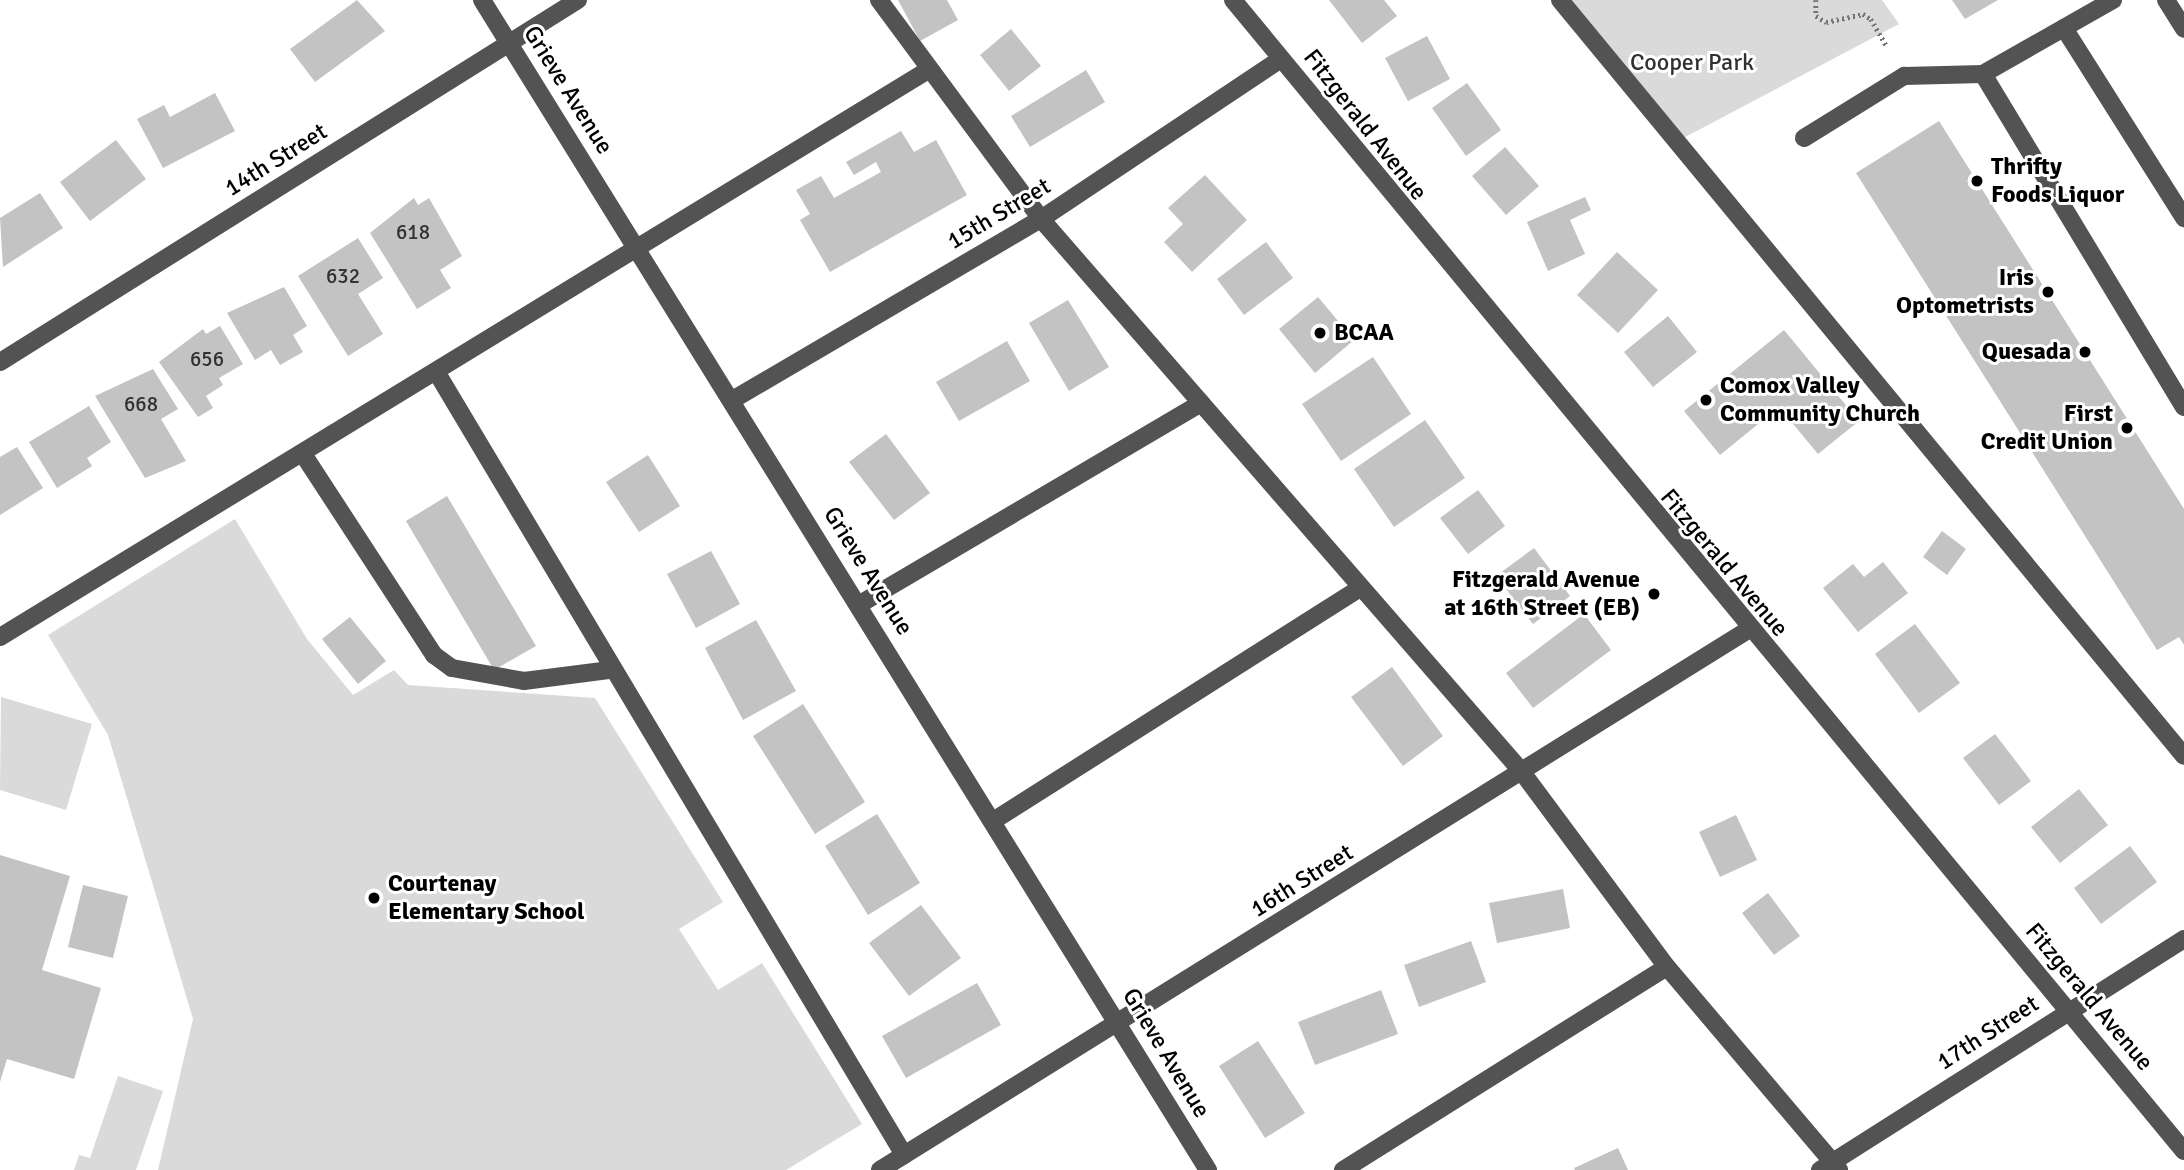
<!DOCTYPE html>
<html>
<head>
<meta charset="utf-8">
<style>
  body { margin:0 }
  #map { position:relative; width:2184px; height:1170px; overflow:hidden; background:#fff; font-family:Signika,sans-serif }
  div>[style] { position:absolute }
  .green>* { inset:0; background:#dadada }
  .building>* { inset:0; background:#c3c3c3 }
  .path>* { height:4.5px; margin-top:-2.25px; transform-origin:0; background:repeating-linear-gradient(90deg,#757575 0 2px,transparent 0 5.5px) }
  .minor>* { height:18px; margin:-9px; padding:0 9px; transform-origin:9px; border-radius:9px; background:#535353 }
  .dots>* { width:19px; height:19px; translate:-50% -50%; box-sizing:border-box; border:4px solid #fff; border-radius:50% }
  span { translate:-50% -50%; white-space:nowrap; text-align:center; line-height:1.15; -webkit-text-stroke:6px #fff; paint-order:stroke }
  .number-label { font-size:21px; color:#313131 }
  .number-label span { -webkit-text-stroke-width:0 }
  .park-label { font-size:24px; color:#313131 }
  .street-label { font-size:24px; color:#000 }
  .poi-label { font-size:24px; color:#000; font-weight:700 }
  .left { translate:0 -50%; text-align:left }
  .right { translate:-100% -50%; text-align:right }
</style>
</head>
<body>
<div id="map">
  <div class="green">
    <i style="clip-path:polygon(1566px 0,1882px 0,1899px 24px,1674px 143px)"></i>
    <i style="clip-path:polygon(235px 519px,307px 639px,353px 695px,394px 670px,408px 685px,595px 698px,723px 902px,679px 929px,718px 990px,762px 963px,862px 1124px,786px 1170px,158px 1170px,193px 1019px,108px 735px,48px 635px)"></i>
    <i style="clip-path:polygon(1px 697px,92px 724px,66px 810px,0 790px)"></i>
    <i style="clip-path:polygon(118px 1076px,163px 1091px,136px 1170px,74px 1170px,79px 1155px,90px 1158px)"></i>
  </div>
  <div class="building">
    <i style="clip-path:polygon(357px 0,385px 31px,315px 82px,290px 49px)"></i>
    <i style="clip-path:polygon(898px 0,947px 0,958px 20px,920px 41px)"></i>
    <i style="clip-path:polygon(1329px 0,1384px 0,1397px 16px,1362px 43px)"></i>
    <i style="clip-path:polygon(1952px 0,1998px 0,1965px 19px)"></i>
    <i style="clip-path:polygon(1011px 29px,1041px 66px,1009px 91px,980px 55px)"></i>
    <i style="clip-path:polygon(1427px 36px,1450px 79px,1408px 101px,1385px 58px)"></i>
    <i style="clip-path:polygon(1086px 70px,1105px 102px,1030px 147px,1011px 116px)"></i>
    <i style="clip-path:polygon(1467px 83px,1501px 130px,1466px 156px,1432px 108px)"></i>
    <i style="clip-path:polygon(215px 93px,235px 131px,163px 168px,137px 119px,164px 105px,170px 117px)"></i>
    <i style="clip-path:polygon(1939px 121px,2184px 509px,2184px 645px,2179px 637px,2157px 650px,1856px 173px)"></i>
    <i style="clip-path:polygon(901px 131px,914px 152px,936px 140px,967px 195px,830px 272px,800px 220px,810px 214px,796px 190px,821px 176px,834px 198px,881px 172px,876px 162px,854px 175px,846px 162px)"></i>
    <i style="clip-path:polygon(116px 140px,146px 179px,90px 221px,60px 182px)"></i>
    <i style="clip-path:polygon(1505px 147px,1539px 186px,1506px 215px,1472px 176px)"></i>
    <i style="clip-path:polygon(1205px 175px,1247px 220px,1192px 272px,1164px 242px,1183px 224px,1168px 208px)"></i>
    <i style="clip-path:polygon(40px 193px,63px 228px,3px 267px,0 218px)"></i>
    <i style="clip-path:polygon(1585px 197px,1591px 210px,1570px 220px,1585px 254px,1548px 271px,1527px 222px)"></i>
    <i style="clip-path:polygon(414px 198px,418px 205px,429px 198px,462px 256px,440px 270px,451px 288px,417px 309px,370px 233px)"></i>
    <i style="clip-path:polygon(358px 238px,383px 278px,358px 294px,383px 334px,348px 356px,298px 276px)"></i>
    <i style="clip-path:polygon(1266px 242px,1293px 278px,1244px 315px,1217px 279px)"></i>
    <i style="clip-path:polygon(1617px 252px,1658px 290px,1618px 333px,1577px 295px)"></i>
    <i style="clip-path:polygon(284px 287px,307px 326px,293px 335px,303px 352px,280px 365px,271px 350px,255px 360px,227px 313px)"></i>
    <i style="clip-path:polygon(1318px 297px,1354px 340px,1315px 373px,1279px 329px)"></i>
    <i style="clip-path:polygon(1068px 300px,1109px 367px,1069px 391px,1029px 323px)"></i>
    <i style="clip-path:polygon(1668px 316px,1697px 352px,1653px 387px,1624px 352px)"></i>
    <i style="clip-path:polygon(220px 326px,243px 364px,219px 378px,223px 385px,206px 396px,213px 408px,198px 417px,159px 362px,203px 329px,206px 334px)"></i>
    <i style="clip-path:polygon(1784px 330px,1859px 421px,1818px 454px,1779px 407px,1720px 455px,1684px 411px)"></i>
    <i style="clip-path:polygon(1007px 341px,1030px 381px,959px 421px,936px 382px)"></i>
    <i style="clip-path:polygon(1373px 357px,1411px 414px,1341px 461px,1302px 404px)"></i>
    <i style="clip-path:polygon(153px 369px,178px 409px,161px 419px,186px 461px,145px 478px,95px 396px)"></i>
    <i style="clip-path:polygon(89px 406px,111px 442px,87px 458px,92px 466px,57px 488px,29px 442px)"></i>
    <i style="clip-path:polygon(1425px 420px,1465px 478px,1394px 527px,1354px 469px)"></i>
    <i style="clip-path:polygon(886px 434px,930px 493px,894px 520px,849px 462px)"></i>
    <i style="clip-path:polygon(17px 447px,43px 488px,0 515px,0 457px)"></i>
    <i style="clip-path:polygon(648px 455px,680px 506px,639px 532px,606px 482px)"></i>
    <i style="clip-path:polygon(1478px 490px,1505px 526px,1468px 554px,1440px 518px)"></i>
    <i style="clip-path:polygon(447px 496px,536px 646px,494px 670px,406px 521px)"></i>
    <i style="clip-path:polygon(1942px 531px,1966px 549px,1947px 575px,1923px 557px)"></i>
    <i style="clip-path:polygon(1534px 548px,1570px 596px,1533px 624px,1496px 576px)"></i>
    <i style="clip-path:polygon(711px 551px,740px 604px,696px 628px,667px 574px)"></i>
    <i style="clip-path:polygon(1883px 562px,1908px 593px,1858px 632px,1823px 588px,1853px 564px,1864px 577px)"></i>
    <i style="clip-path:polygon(1584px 614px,1611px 650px,1533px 708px,1506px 673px)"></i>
    <i style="clip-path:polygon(350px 617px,386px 661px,358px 684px,322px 639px)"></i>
    <i style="clip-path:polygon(756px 620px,796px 691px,743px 720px,705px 648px)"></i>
    <i style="clip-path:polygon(1915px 624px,1960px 683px,1919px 713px,1875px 654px)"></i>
    <i style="clip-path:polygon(1392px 667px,1443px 736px,1403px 766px,1351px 697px)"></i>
    <i style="clip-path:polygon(803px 704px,865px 802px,815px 834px,753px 736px)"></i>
    <i style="clip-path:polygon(1995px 734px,2031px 781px,1999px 805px,1963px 758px)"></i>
    <i style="clip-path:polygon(2079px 789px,2108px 825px,2060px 863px,2031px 827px)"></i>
    <i style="clip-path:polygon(877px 814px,920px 883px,868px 915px,825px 846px)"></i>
    <i style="clip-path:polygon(1736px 815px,1757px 860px,1720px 877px,1699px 832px)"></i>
    <i style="clip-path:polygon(2130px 846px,2157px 882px,2101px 924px,2074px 888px)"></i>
    <i style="clip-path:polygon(0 855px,70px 876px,42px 970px,101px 988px,74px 1079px,7px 1059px,0 1082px)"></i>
    <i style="clip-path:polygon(83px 885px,128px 896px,113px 958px,68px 947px)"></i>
    <i style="clip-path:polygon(1563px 889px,1570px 928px,1497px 943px,1489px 903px)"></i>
    <i style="clip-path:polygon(1768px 893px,1800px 936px,1774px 955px,1742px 913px)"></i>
    <i style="clip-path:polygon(921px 905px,961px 958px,909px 996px,869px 943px)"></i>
    <i style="clip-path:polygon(1471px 941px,1486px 982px,1419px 1007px,1404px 965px)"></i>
    <i style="clip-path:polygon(977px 983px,1001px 1025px,906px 1078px,882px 1036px)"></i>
    <i style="clip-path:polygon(1381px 990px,1398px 1034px,1315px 1065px,1298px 1022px)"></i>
    <i style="clip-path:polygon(1258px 1041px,1305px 1113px,1265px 1138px,1219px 1066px)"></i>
    <i style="clip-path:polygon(1618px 1148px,1628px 1170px,1575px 1170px,1574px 1168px)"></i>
  </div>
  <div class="path">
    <i style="left:1816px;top:0;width:16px;rotate:90deg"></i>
    <i style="left:1816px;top:16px;width:12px;rotate:31deg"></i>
    <i style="left:1826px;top:22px;width:38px;rotate:-12deg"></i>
    <i style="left:1863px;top:14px;width:9px;rotate:32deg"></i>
    <i style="left:1871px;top:19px;width:32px;rotate:60deg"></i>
  </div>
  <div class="minor">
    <i style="left:482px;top:0;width:1377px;rotate:58.18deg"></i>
    <i style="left:879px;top:0;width:272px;rotate:53.5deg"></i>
    <i style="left:1041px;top:219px;width:733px;rotate:48.98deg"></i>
    <i style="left:1522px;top:772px;width:243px;rotate:53.4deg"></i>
    <i style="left:1667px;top:967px;width:266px;rotate:49.7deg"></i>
    <i style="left:1233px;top:0;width:1493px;rotate:50.44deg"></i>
    <i style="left:1560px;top:0;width:980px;rotate:50.46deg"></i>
    <i style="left:2113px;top:0;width:150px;rotate:150.4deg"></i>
    <i style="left:1983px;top:74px;width:389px;rotate:58.9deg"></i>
    <i style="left:2166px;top:0;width:34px;rotate:58deg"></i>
    <i style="left:2064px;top:28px;width:225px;rotate:57.7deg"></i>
    <i style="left:1804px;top:138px;width:118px;rotate:-31.8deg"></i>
    <i style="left:1904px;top:76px;width:79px;rotate:-1.5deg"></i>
    <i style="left:0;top:362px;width:682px;rotate:-32.06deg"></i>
    <i style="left:437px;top:373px;width:911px;rotate:59.15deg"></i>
    <i style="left:734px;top:399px;width:356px;rotate:-30.4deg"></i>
    <i style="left:1041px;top:219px;width:288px;rotate:-33.7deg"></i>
    <i style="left:303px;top:454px;width:240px;rotate:56.9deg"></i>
    <i style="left:434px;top:655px;width:22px;rotate:36deg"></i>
    <i style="left:452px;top:668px;width:73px;rotate:10.2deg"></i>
    <i style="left:524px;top:681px;width:87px;rotate:-7.3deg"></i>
    <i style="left:860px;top:604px;width:396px;rotate:-30.5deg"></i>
    <i style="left:0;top:637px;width:1088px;rotate:-31.42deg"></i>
    <i style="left:993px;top:821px;width:432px;rotate:-32.4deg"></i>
    <i style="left:880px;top:1170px;width:1022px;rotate:-31.89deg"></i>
    <i style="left:1343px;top:1170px;width:382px;rotate:-32.1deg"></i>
    <i style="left:1820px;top:1170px;width:431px;rotate:-32.4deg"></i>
  </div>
  <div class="dots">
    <i style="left:1977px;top:181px;background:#000"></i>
    <i style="left:2048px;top:292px;background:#000"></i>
    <i style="left:1320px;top:333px;background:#000"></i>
    <i style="left:2085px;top:352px;background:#000"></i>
    <i style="left:1706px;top:400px;background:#000"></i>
    <i style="left:2127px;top:428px;background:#000"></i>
    <i style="left:1654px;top:594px;background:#000"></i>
    <i style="left:374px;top:898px;background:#000"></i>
  </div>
  <div class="number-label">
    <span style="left:413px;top:232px">618</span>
    <span style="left:343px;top:276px">632</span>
    <span style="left:207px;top:359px">656</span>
    <span style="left:141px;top:404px">668</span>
  </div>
  <div class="park-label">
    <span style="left:1692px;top:63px">Cooper Park</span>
  </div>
  <div class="street-label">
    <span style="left:568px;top:90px;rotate:58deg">Grieve Avenue</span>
    <span style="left:1365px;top:125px;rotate:52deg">Fitzgerald Avenue</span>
    <span style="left:276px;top:160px;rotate:-32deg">14th Street</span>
    <span style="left:999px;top:214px;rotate:-31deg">15th Street</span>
    <span style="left:1724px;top:563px;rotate:50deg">Fitzgerald Avenue</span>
    <span style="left:868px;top:571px;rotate:58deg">Grieve Avenue</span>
    <span style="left:1302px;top:881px;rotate:-32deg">16th Street</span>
    <span style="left:2089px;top:997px;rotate:50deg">Fitzgerald Avenue</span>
    <span style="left:1988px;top:1033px;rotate:-33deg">17th Street</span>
    <span style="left:1166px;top:1053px;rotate:59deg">Grieve Avenue</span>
  </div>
  <div class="poi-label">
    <span class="left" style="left:1991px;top:181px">Thrifty<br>Foods Liquor</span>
    <span class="right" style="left:2034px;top:292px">Iris<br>Optometrists</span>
    <span class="left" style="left:1334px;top:333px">BCAA</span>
    <span class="right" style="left:2071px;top:352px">Quesada</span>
    <span class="left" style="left:1720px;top:400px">Comox Valley<br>Community Church</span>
    <span class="right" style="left:2113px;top:428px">First<br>Credit Union</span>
    <span class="right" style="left:1640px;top:594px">Fitzgerald Avenue<br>at 16th Street (EB)</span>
    <span class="left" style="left:388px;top:898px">Courtenay<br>Elementary School</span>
  </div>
</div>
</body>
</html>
